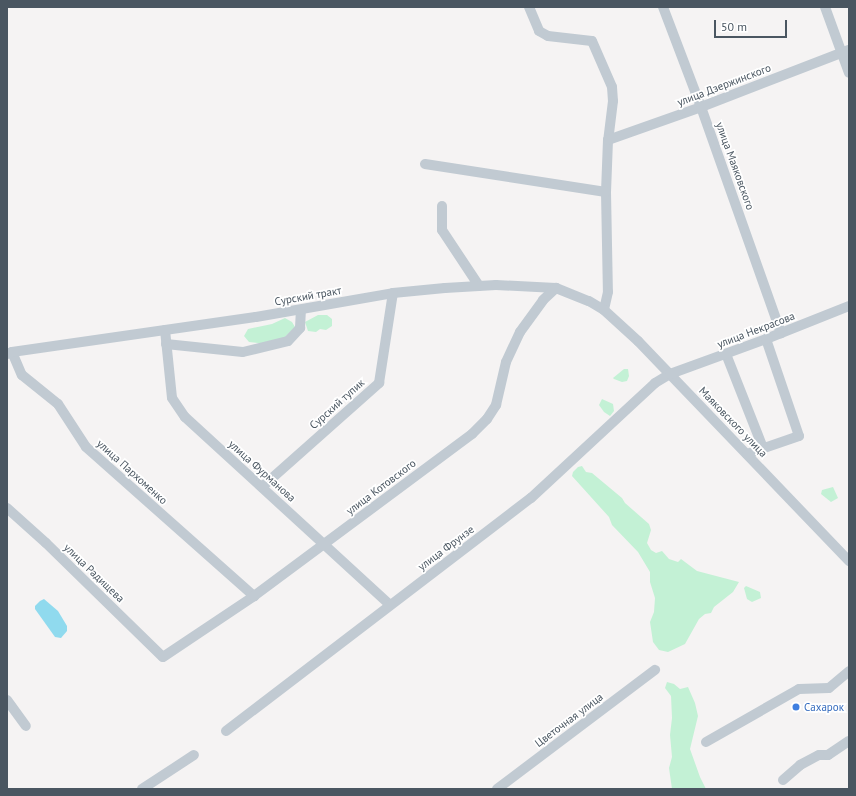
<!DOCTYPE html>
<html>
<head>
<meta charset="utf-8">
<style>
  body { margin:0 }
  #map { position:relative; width:856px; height:796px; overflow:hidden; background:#f5f3f3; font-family:"PT Sans",sans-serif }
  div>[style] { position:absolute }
  .green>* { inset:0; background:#c3f1d5 }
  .water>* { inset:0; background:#90daee }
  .minor>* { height:10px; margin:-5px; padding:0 5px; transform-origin:5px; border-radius:5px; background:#c1cad2 }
  .dots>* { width:11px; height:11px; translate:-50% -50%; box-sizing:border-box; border:2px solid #fff; border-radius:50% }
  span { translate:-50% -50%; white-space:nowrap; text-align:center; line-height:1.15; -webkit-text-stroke:3.5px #fff; paint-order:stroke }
  .street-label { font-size:11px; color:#4a5661 }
  .shop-label { font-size:11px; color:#366cbe }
  .left { translate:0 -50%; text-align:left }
  .frame { position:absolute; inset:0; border:8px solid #4a5661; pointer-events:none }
  .scale { position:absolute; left:714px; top:20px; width:73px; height:18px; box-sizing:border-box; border:2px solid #4a5661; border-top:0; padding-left:5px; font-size:12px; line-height:14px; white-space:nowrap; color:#4a5661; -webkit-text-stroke:3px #fff; paint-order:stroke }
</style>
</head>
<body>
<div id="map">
  <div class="green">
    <i style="clip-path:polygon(318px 315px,327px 315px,332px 319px,332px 326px,326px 330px,320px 329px,316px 332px,308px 331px,305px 322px)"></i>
    <i style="clip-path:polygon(285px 318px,292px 322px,295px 327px,284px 338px,266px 344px,249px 342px,244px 336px,248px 329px,272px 324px)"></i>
    <i style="clip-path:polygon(624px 369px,628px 369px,629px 376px,627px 381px,622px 382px,614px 379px,613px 378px)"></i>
    <i style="clip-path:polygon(602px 399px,613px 404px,614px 411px,610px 416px,604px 412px,599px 405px)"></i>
    <i style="clip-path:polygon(582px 466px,586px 472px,592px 473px,622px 498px,625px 503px,649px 524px,651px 530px,647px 543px,651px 550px,656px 553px,662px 551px,669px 559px,678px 562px,681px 559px,697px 571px,739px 582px,733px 592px,714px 607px,711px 613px,705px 614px,699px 619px,685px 644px,668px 652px,659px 650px,653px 642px,650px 622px,654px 612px,655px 598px,650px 582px,650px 572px,638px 552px,612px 525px,609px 517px,572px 476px,573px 472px,578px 467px)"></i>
    <i style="clip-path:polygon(833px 487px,838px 498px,831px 502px,821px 494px,822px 490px)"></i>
    <i style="clip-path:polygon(746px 586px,760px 592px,761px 598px,752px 602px,747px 599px,744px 588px)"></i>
    <i style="clip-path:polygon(667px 682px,674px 684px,680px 689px,688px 687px,695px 703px,698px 716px,690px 749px,700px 777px,706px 789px,672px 789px,669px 768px,672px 757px,670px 735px,672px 718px,671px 696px,665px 688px)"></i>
  </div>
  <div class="water">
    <i style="clip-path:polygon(44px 599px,58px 611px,67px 626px,67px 631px,61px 638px,55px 637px,35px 609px,35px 606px,40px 601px)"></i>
  </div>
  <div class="minor">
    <i style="left:529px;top:7px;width:26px;rotate:67deg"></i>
    <i style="left:539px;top:31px;width:10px;rotate:29deg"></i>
    <i style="left:548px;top:36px;width:44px;rotate:6.5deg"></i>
    <i style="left:592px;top:41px;width:50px;rotate:66.5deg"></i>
    <i style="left:612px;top:87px;width:14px;rotate:86deg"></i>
    <i style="left:613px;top:101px;width:39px;rotate:97deg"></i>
    <i style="left:608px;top:140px;width:52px;rotate:92.2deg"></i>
    <i style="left:606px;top:192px;width:100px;rotate:88.9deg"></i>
    <i style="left:608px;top:292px;width:18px;rotate:103deg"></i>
    <i style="left:663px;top:7px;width:107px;rotate:69.2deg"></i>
    <i style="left:701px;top:107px;width:240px;rotate:70.5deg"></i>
    <i style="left:825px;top:7px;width:70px;rotate:70deg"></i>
    <i style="left:608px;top:140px;width:99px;rotate:-19.5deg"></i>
    <i style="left:701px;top:107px;width:159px;rotate:-21.1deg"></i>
    <i style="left:425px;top:164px;width:183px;rotate:8.8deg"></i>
    <i style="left:442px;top:206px;width:24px;rotate:90deg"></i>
    <i style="left:442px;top:230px;width:67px;rotate:56.5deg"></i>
    <i style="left:165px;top:330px;width:68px;rotate:84.1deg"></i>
    <i style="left:172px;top:398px;width:23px;rotate:56deg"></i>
    <i style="left:185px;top:417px;width:278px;rotate:42.5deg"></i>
    <i style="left:166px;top:344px;width:77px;rotate:5.9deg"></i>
    <i style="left:243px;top:352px;width:46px;rotate:-13.7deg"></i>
    <i style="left:288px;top:341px;width:18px;rotate:-47deg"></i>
    <i style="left:300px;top:328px;width:18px;rotate:-87deg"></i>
    <i style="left:12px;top:352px;width:25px;rotate:67deg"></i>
    <i style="left:22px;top:375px;width:46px;rotate:38.9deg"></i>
    <i style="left:58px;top:404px;width:51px;rotate:56.9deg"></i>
    <i style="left:86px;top:447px;width:225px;rotate:41.6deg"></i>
    <i style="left:7px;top:354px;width:5px;rotate:-22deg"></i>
    <i style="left:12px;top:352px;width:246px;rotate:-8.2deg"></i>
    <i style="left:256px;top:317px;width:139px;rotate:-9.9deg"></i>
    <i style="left:393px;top:293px;width:52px;rotate:-5.5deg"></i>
    <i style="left:445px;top:288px;width:51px;rotate:-3.4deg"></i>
    <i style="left:496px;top:285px;width:60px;rotate:2.9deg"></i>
    <i style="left:556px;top:288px;width:35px;rotate:22deg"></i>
    <i style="left:589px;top:301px;width:17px;rotate:31deg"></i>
    <i style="left:604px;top:310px;width:46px;rotate:42.4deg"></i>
    <i style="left:638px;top:341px;width:305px;rotate:46.2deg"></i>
    <i style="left:726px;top:354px;width:101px;rotate:68.5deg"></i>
    <i style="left:747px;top:454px;width:55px;rotate:-19.1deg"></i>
    <i style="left:799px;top:436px;width:102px;rotate:-108.8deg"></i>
    <i style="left:262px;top:487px;width:157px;rotate:-41.6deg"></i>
    <i style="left:379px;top:383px;width:91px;rotate:-81.2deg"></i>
    <i style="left:7px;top:508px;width:52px;rotate:41.9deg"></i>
    <i style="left:46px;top:543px;width:163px;rotate:44.3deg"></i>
    <i style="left:163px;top:657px;width:110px;rotate:-33.8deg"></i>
    <i style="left:254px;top:596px;width:272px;rotate:-36.6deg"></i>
    <i style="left:472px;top:434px;width:21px;rotate:-45deg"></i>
    <i style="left:487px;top:419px;width:17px;rotate:-57deg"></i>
    <i style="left:496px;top:405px;width:44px;rotate:-76.9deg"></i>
    <i style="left:506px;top:362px;width:33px;rotate:-65deg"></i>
    <i style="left:520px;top:332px;width:39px;rotate:-54deg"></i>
    <i style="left:543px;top:300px;width:18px;rotate:-43deg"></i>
    <i style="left:7px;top:700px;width:32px;rotate:54deg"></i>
    <i style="left:226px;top:731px;width:384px;rotate:-37.4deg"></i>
    <i style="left:531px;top:498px;width:169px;rotate:-42.8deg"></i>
    <i style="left:655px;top:383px;width:17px;rotate:-31deg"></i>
    <i style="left:670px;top:374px;width:102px;rotate:-20deg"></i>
    <i style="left:766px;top:339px;width:89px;rotate:-21.7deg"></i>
    <i style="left:706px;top:742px;width:107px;rotate:-29.7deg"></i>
    <i style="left:799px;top:689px;width:30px;rotate:-2deg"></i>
    <i style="left:829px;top:688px;width:26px;rotate:-40deg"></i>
    <i style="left:783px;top:780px;width:23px;rotate:-41deg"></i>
    <i style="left:800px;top:765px;width:21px;rotate:-28deg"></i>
    <i style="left:819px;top:755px;width:9px"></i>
    <i style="left:828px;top:755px;width:25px;rotate:-34deg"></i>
    <i style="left:142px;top:789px;width:62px;rotate:-33.2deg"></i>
    <i style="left:497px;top:789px;width:198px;rotate:-37deg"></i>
  </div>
  <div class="dots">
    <i style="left:796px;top:707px;background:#3f7fe0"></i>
  </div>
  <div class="street-label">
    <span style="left:724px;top:85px;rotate:-21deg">улица Дзержинского</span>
    <span style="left:735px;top:166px;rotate:70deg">улица Маяковского</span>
    <span style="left:308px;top:296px;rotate:-10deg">Сурский тракт</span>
    <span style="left:756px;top:330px;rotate:-21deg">улица Некрасова</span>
    <span style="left:337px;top:404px;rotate:-42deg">Сурский тупик</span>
    <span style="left:733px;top:422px;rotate:46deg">Маяковского улица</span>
    <span style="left:262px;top:471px;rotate:42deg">улица Фурманова</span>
    <span style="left:132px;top:472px;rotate:42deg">улица Пархоменко</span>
    <span style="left:381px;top:487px;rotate:-37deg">улица Котовского</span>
    <span style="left:446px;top:548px;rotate:-37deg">улица Фрунзе</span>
    <span style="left:94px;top:573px;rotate:44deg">улица Радищева</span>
    <span style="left:569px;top:720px;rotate:-37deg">Цветочная улица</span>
  </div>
  <div class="shop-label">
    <span class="left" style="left:804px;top:707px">Сахарок</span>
  </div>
  <div class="frame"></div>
  <div class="scale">50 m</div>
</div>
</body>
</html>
